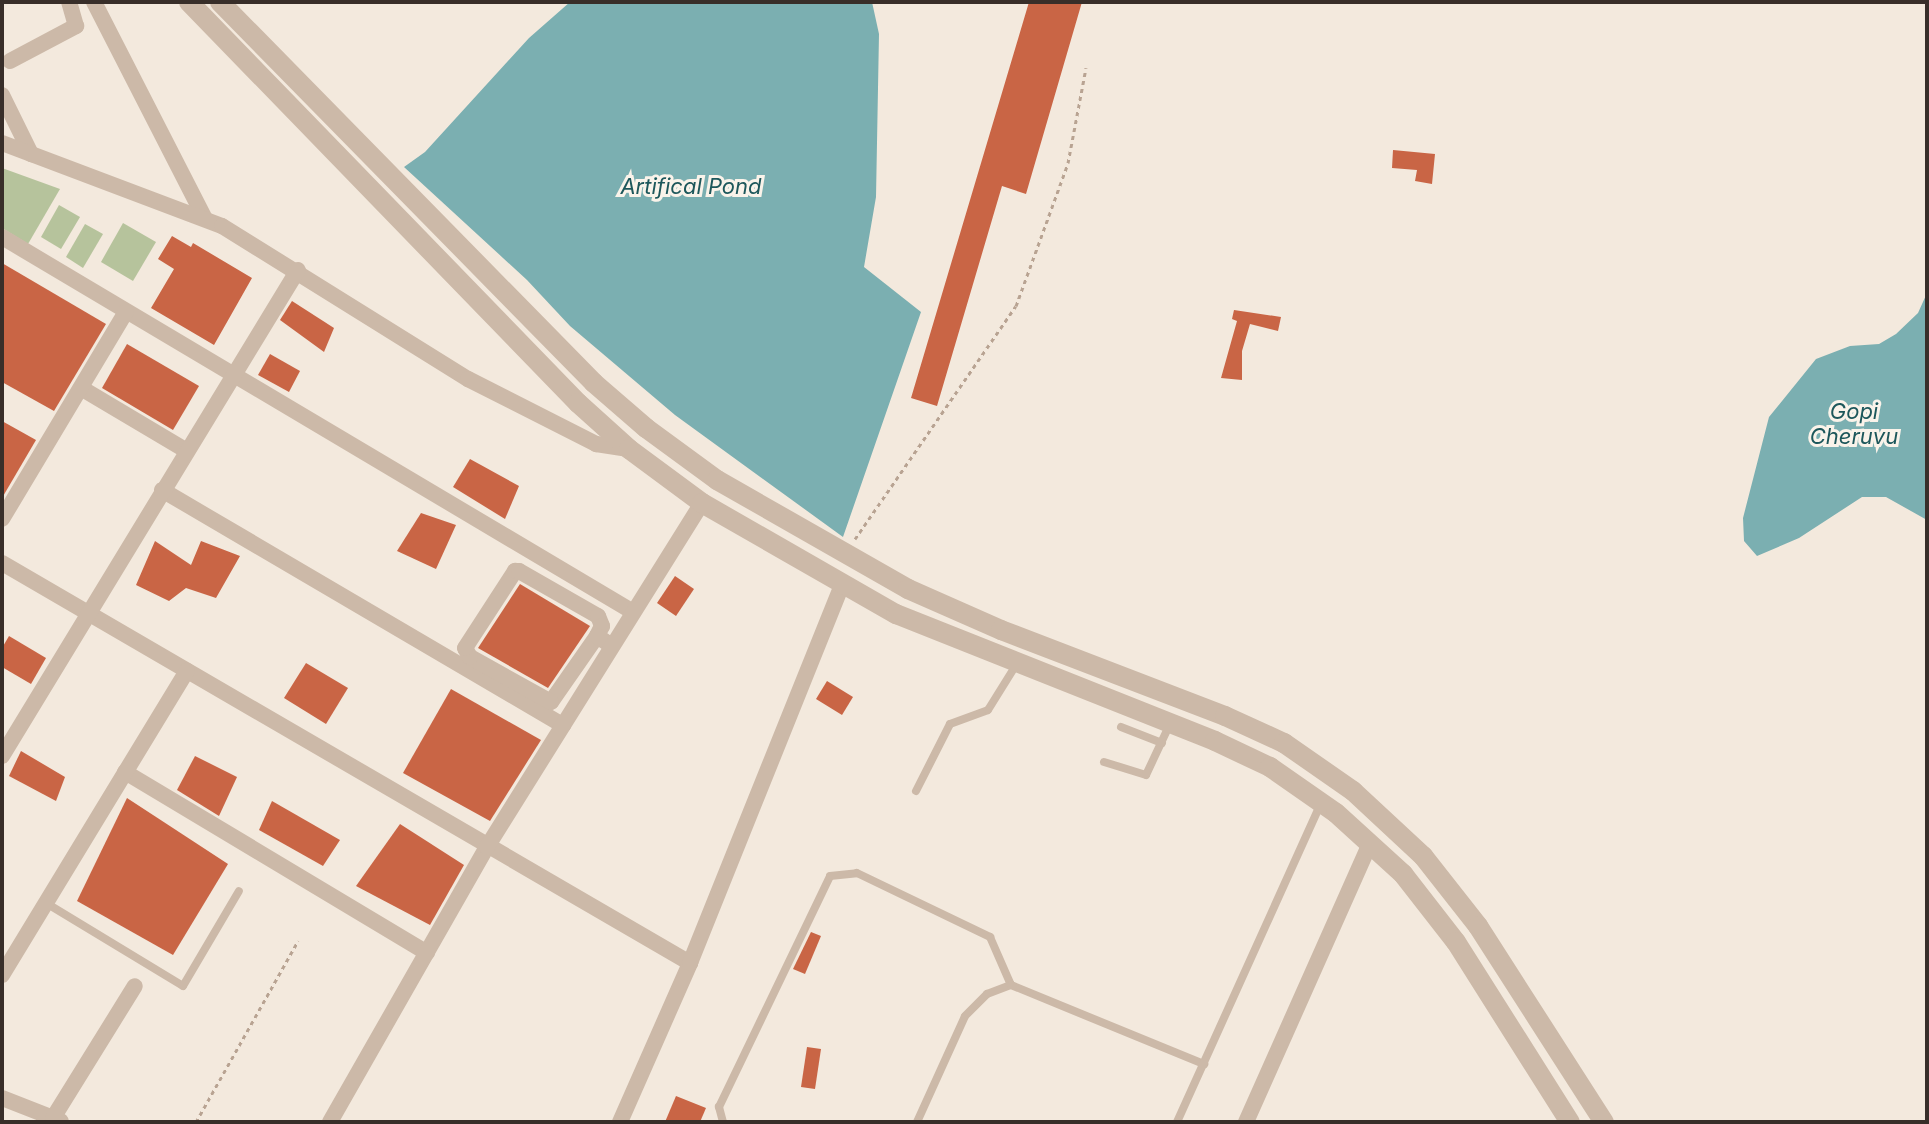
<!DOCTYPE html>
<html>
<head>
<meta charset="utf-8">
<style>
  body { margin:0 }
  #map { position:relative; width:1929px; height:1124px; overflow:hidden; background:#f3e9dd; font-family:Inter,sans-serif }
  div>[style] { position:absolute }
  .green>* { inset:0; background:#b6c39c }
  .water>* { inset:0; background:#7bafb1 }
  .building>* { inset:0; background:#c96545 }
  .path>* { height:3px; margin-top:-1.5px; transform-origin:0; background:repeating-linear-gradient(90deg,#b8a392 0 4px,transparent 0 8px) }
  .service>* { height:8px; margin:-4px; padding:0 4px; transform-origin:4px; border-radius:4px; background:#ccb9a8 }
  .minor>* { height:16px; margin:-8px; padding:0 8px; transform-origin:8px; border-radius:8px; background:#ccb9a8 }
  .tertiary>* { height:20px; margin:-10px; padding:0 10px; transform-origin:10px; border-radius:10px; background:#ccb9a8 }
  span { translate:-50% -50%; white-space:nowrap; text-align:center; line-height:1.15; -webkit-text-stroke:6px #faf3ea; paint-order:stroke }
  .water-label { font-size:22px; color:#1d575b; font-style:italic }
  .frame { position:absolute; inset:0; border:4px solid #382e29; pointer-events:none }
</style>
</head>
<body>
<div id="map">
  <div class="green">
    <i style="clip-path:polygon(2px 168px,60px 189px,28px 244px,2px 228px)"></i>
    <i style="clip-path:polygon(59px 205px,80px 217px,61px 249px,41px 237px)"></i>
    <i style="clip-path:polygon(123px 223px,156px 242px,133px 281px,101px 262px)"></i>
    <i style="clip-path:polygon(85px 224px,103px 234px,83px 268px,66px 257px)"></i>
  </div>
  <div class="water">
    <i style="clip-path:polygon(570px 2px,872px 2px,879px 34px,876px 197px,864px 267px,921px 312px,843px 537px,675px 415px,570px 326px,527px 280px,404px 167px,425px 152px,529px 38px)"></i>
    <i style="clip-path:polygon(1927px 293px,1927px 520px,1886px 497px,1862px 497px,1799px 538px,1757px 556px,1744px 541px,1743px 518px,1769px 417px,1816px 359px,1850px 346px,1879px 344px,1896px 334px,1918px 313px)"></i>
  </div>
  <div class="building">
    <i style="clip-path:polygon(1029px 2px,1082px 2px,1026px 194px,1002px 186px,937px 406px,911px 398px)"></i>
    <i style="clip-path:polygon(1393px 150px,1435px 154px,1432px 184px,1415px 181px,1417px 170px,1392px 168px)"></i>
    <i style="clip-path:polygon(172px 236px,191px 247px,193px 243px,252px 278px,214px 345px,151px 308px,174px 269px,158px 259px)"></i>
    <i style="clip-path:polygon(2px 263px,106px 324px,54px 411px,2px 382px)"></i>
    <i style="clip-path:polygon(292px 301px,334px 328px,324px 352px,280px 320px)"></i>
    <i style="clip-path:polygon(1234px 310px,1281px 317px,1278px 331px,1250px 324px,1242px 351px,1242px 380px,1221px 378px,1237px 321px,1232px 319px)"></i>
    <i style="clip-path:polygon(127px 344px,199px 386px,173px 430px,102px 388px)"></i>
    <i style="clip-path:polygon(270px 354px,300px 371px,289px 392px,258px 375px)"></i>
    <i style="clip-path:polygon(2px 421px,36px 440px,2px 498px)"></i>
    <i style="clip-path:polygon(470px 459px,519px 486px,505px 519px,453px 487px)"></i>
    <i style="clip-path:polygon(421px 513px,456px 525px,436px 569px,397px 551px)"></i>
    <i style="clip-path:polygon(155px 541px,191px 565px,201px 541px,240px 556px,216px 598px,186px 588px,169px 601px,136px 585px)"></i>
    <i style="clip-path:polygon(675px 576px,694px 589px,676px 616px,657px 603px)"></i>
    <i style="clip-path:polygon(520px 584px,590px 626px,548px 688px,478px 648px)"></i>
    <i style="clip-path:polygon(9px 636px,46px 658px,31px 684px,2px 667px,2px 648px)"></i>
    <i style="clip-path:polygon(306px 663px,348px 688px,326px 724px,284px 698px)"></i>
    <i style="clip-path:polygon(827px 681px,853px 697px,842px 715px,816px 699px)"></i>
    <i style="clip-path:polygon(451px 689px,541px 740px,490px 821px,403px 773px)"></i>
    <i style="clip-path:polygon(21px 751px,65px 777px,56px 801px,9px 776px)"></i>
    <i style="clip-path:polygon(195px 756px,237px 777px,219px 816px,177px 790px)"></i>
    <i style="clip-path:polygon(127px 798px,228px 864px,173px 955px,77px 901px)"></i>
    <i style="clip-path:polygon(272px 801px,340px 840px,323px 866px,259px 830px)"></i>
    <i style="clip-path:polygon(400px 824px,464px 865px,430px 925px,356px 886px)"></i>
    <i style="clip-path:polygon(811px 932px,821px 936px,805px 974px,793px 969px)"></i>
    <i style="clip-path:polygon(807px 1047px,821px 1049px,815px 1089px,801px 1087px)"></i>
    <i style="clip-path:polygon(676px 1096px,706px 1108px,700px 1122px,665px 1122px)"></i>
  </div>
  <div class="path">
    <i style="left:855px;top:539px;width:283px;rotate:-55.4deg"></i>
    <i style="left:1016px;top:306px;width:152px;rotate:-70deg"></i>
    <i style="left:1068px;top:163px;width:97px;rotate:-79.3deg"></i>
    <i style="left:196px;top:1122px;width:208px;rotate:-60.6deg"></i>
  </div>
  <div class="service">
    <i style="left:1121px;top:727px;width:44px;rotate:21.3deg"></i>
    <i style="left:1104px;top:762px;width:44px;rotate:17.2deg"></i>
    <i style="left:1146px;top:775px;width:54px;rotate:-64.9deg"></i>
    <i style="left:916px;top:791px;width:75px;rotate:-63.1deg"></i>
    <i style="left:950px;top:724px;width:40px;rotate:-20.2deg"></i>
    <i style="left:988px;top:710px;width:53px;rotate:-58.1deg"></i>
    <i style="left:46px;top:903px;width:160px;rotate:31.2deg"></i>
    <i style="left:183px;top:986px;width:110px;rotate:-59.5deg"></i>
    <i style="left:723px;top:1122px;width:16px;rotate:-105deg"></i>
    <i style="left:719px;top:1107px;width:256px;rotate:-64.3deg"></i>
    <i style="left:830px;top:876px;width:27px;rotate:-6deg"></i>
    <i style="left:857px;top:873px;width:148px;rotate:25.7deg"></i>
    <i style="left:990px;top:937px;width:52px;rotate:66.4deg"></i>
    <i style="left:917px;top:1122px;width:116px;rotate:-65.6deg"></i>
    <i style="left:965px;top:1016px;width:31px;rotate:-45deg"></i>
    <i style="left:987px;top:994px;width:26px;rotate:-21deg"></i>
    <i style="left:1011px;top:985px;width:209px;rotate:22.3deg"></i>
    <i style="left:1177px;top:1122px;width:350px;rotate:-65.7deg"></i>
  </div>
  <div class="minor">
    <i style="left:94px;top:2px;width:244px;rotate:62.9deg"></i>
    <i style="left:10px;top:61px;width:75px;rotate:-27.9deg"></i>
    <i style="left:76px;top:26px;width:25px;rotate:-106deg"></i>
    <i style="left:2px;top:95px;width:66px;rotate:63.8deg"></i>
    <i style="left:2px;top:143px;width:235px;rotate:20.7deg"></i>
    <i style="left:222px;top:226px;width:290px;rotate:31.9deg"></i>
    <i style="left:468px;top:379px;width:144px;rotate:26.9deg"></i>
    <i style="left:596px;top:444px;width:33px;rotate:9deg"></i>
    <i style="left:2px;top:237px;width:734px;rotate:30.72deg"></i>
    <i style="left:81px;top:388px;width:123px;rotate:30.7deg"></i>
    <i style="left:162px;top:490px;width:465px;rotate:30.4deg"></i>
    <i style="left:2px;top:519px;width:241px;rotate:-59.1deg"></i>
    <i style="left:2px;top:563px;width:796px;rotate:30.17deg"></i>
    <i style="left:597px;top:636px;width:80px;rotate:124.9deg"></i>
    <i style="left:551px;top:702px;width:93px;rotate:-150.9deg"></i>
    <i style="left:470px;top:657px;width:10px;rotate:-119deg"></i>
    <i style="left:465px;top:648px;width:92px;rotate:-57deg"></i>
    <i style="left:515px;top:571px;width:4px"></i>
    <i style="left:519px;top:571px;width:91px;rotate:29.7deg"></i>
    <i style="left:598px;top:616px;width:11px;rotate:68deg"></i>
    <i style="left:602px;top:626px;width:11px;rotate:117deg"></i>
    <i style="left:597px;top:636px;width:18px;rotate:34deg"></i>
    <i style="left:2px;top:756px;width:569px;rotate:-58.66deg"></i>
    <i style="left:125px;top:772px;width:352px;rotate:30.9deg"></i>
    <i style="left:2px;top:975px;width:356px;rotate:-58.7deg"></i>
    <i style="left:2px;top:1098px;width:63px;rotate:21.3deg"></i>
    <i style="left:53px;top:1118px;width:155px;rotate:-58.2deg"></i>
    <i style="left:330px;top:1122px;width:317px;rotate:-60.3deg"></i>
    <i style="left:487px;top:847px;width:406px;rotate:-58deg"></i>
    <i style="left:620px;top:1122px;width:174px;rotate:-66.2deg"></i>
    <i style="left:690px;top:963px;width:407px;rotate:-68.1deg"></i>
    <i style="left:1246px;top:1122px;width:305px;rotate:-66deg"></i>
  </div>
  <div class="tertiary">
    <i style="left:189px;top:2px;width:559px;rotate:45.87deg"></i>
    <i style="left:578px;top:403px;width:69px;rotate:42deg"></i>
    <i style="left:629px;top:449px;width:91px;rotate:36.5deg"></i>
    <i style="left:702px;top:503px;width:224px;rotate:29.8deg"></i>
    <i style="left:896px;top:614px;width:343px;rotate:21.7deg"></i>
    <i style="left:1215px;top:741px;width:61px;rotate:25.3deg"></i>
    <i style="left:1270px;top:767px;width:80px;rotate:34.9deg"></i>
    <i style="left:1336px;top:813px;width:91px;rotate:42.3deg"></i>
    <i style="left:1403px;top:874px;width:86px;rotate:52.1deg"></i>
    <i style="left:1456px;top:942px;width:213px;rotate:57.7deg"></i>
    <i style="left:220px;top:2px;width:534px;rotate:45.53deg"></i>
    <i style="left:594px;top:383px;width:69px;rotate:40.9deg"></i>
    <i style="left:646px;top:428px;width:88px;rotate:36.2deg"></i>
    <i style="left:717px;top:480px;width:220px;rotate:29.7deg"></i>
    <i style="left:908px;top:589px;width:102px;rotate:23.8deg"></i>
    <i style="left:1001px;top:630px;width:240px;rotate:21deg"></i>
    <i style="left:1225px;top:716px;width:65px;rotate:24.6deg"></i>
    <i style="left:1284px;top:743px;width:84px;rotate:34.8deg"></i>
    <i style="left:1353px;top:791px;width:96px;rotate:42.9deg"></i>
    <i style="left:1423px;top:856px;width:89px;rotate:51.8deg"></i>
    <i style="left:1478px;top:926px;width:233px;rotate:57.3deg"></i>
  </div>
  <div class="water-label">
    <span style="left:691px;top:187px">Artifical Pond</span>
    <span style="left:1854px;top:424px">Gopi<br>Cheruvu</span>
  </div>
  <div class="frame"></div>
</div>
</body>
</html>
